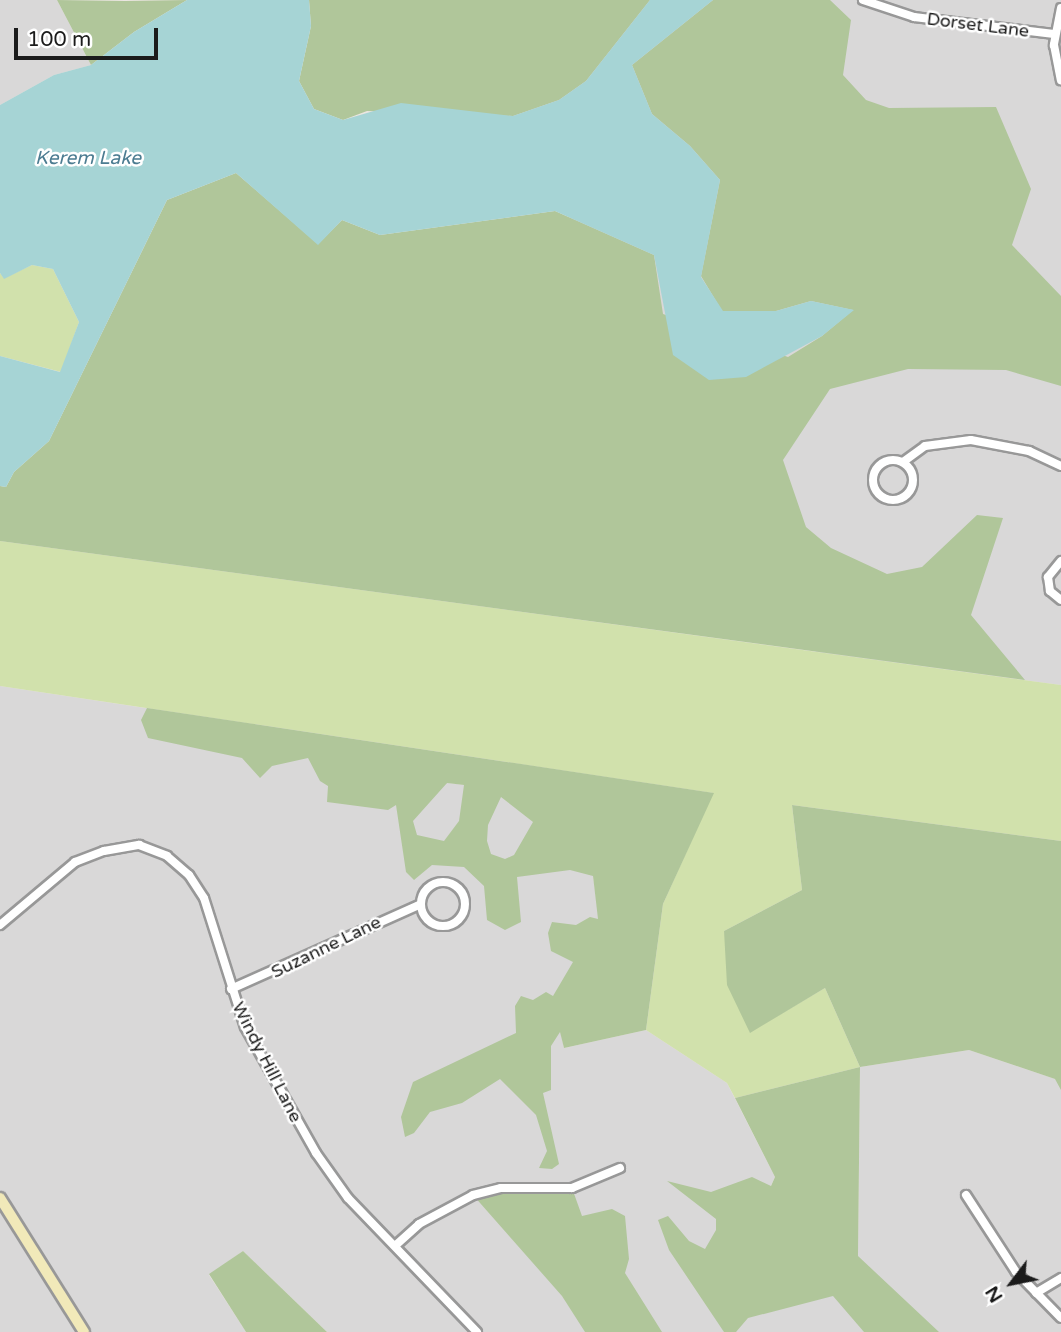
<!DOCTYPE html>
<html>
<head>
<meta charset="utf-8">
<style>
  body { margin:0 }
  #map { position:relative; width:1061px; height:1332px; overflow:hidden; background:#ebe6e1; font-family:"Varela Round",sans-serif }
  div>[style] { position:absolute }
  .residential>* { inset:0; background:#d9d8d8 }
  .grass>* { inset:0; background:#d1e1ac }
  .forest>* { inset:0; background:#b0c69a }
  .water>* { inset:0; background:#a6d4d5 }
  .roads { filter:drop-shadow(2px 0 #989898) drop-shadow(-2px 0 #989898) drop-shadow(0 2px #989898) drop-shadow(0 -2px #989898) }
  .street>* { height:8px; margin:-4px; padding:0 4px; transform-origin:4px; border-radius:4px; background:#fff }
  .street>.ring { margin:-4px; padding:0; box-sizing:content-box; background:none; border:8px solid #fff; border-radius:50% }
  .secondary>* { height:10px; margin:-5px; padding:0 5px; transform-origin:5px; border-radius:5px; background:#f1e9b9 }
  span { translate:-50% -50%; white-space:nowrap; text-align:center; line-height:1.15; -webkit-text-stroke:5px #fff; paint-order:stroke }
  .street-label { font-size:18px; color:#1b1b1b }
  .water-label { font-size:19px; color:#4c7c91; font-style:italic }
  .north { position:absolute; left:977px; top:1248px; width:70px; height:70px; -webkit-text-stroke:5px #fff; paint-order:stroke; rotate:238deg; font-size:19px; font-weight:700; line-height:28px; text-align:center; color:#1b1b1b }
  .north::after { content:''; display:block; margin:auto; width:24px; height:32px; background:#1b1b1b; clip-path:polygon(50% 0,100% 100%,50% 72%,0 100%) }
  .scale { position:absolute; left:14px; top:28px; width:144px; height:32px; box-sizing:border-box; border:4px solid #1b1b1b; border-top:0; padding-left:9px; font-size:21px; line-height:24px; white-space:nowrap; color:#1b1b1b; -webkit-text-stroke:5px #fff; paint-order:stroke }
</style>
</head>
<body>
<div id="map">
  <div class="residential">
    <i style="clip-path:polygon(0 0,57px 0,91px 65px,54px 75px,0 105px)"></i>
    <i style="clip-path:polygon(446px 0,1061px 0,1061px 685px,816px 652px)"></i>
    <i style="clip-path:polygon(0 686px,331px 736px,431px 781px,490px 788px,592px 868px,599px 920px,553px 997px,564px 1048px,646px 1030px,727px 1083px,775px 1177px,727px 1278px,858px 1256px,860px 1067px,969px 1050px,1061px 1081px,1061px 1332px,327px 1332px,243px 1251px,209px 1275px,246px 1332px,0 1332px)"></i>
  </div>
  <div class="grass">
    <i style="clip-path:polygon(32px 265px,53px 269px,79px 322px,61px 372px,0 356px,0 273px,4px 278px)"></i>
    <i style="clip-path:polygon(0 541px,1061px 685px,1061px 841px,792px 805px,802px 890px,724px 931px,750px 1032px,825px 988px,860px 1067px,735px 1098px,727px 1083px,646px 1030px,663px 904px,713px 793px,0 686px)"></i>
  </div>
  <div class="forest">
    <i style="clip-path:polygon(57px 0,125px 1px,187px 0,134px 32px,91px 65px)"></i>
    <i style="clip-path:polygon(309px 0,650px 0,586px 81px,559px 100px,513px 116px,367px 111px,343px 120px,314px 109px,299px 81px,311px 26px)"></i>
    <i style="clip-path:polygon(713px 0,830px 0,851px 20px,843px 75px,866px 100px,889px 108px,996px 107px,1031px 189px,1012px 245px,1061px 296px,1061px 386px,1006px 370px,908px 369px,830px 389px,783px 460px,806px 527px,831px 548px,887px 574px,922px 567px,977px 515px,1003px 518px,971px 615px,1025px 680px,0 541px,0 486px,6px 487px,14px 472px,49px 441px,167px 200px,236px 173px,318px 244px,342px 220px,380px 235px,555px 211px,654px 255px,663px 314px,788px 357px,822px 336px,853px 310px,811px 301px,776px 311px,722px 311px,701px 276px,720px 180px,690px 146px,652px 114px,632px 65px)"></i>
    <i style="clip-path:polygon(evenodd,147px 708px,714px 793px,663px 904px,646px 1030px,564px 1048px,560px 1032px,551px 1046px,551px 1090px,543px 1093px,559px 1164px,552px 1169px,539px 1168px,547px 1151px,536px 1115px,500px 1079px,462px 1103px,430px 1112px,414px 1133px,405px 1137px,401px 1117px,413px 1082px,516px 1033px,515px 1006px,521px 996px,533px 1000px,546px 992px,553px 996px,573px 962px,551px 951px,548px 933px,552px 922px,576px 925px,590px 917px,598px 919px,593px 876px,570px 870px,517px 877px,521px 922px,505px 930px,487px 920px,484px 886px,464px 867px,432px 865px,414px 880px,406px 872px,396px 805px,388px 810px,327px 802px,328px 786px,320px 781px,308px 758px,272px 766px,260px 778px,242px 758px,148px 738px,141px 720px,147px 708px,447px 783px,464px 785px,459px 821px,444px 841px,417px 835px,413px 821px,447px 783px,147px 708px,501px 797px,533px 822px,514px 855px,505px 859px,491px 854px,487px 841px,488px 825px,501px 797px)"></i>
    <i style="clip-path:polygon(792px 805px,1061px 841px,1061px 1090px,1055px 1079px,969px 1050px,860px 1067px,858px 1256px,939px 1332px,864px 1332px,833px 1296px,748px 1318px,736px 1332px,724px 1332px,669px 1250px,658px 1220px,668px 1216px,689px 1241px,705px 1249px,716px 1230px,716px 1219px,667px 1181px,711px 1192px,752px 1177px,771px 1186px,775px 1177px,735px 1098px,860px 1067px,825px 988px,750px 1033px,727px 985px,724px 931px,802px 890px)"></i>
    <i style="clip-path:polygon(501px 1188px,572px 1188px,582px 1216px,612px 1209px,625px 1216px,629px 1259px,625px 1273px,662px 1332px,585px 1332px,562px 1296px,473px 1195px)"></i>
    <i style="clip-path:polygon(243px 1251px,327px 1332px,246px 1332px,209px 1274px)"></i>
  </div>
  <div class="water">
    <i style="clip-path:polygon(187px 0,309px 0,311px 26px,299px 81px,314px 109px,343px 120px,401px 103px,513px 116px,559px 100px,586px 81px,650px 0,713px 0,632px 65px,652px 114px,690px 146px,720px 180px,701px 277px,723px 311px,776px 311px,811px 301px,854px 310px,822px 336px,746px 377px,709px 380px,673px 355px,654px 255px,555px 211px,380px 235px,342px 220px,318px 245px,236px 173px,167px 200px,49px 441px,14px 472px,6px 487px,0 486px,0 356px,60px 372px,79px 322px,53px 269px,32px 265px,4px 279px,0 273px,0 105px,54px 75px,91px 65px,134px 32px)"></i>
  </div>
  <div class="roads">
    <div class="street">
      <i style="left:863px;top:0;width:54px;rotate:18.4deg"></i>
      <i style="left:914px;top:17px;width:141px;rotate:6.9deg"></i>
      <i style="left:1061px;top:8px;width:38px;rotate:101deg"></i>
      <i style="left:1054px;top:45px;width:36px;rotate:79deg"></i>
      <i class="ring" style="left:873px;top:460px;width:32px;height:32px"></i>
      <i style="left:903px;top:462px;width:27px;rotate:-36deg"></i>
      <i style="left:925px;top:446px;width:46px;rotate:-7.4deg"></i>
      <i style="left:971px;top:440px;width:59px;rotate:10.7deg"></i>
      <i style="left:1029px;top:451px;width:35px;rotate:25deg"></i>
      <i style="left:1061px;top:561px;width:21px;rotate:129deg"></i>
      <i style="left:1048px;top:577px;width:14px;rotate:82deg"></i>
      <i style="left:1050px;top:591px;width:14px;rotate:39deg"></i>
      <i class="ring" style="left:421px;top:882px;width:36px;height:36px"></i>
      <i style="left:0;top:925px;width:98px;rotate:-40deg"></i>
      <i style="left:75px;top:862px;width:31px;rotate:-21deg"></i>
      <i style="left:104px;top:851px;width:36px;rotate:-10deg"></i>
      <i style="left:139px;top:845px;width:30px;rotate:21deg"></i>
      <i style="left:167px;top:856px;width:29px;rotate:41deg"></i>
      <i style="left:189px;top:875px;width:27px;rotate:57deg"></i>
      <i style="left:204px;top:898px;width:135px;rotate:72.4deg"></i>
      <i style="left:245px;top:1027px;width:145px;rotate:60.6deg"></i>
      <i style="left:316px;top:1153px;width:55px;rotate:54.6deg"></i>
      <i style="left:348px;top:1198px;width:186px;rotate:46.1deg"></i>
      <i style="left:231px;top:989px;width:208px;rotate:-24.1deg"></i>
      <i style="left:966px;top:1195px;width:92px;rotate:57deg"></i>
      <i style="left:1016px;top:1272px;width:64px;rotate:45.6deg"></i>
      <i style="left:396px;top:1245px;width:31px;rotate:-42deg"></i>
      <i style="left:419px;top:1224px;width:61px;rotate:-28.2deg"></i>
      <i style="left:473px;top:1195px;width:29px;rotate:-14deg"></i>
      <i style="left:501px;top:1188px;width:71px"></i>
      <i style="left:572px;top:1188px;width:52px;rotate:-22.6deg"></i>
      <i style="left:1036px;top:1293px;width:29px;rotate:-31deg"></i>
    </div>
    <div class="secondary">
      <i style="left:0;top:1198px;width:158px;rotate:57.9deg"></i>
    </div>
  </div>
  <div class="street-label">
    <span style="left:978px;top:25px;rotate:7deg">Dorset Lane</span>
    <span style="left:326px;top:947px;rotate:-26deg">Suzanne Lane</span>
    <span style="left:267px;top:1062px;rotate:63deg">Windy Hill Lane</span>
  </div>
  <div class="water-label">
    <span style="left:88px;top:159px">Kerem Lake</span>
  </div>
  <div class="north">N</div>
  <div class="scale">100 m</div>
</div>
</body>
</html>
